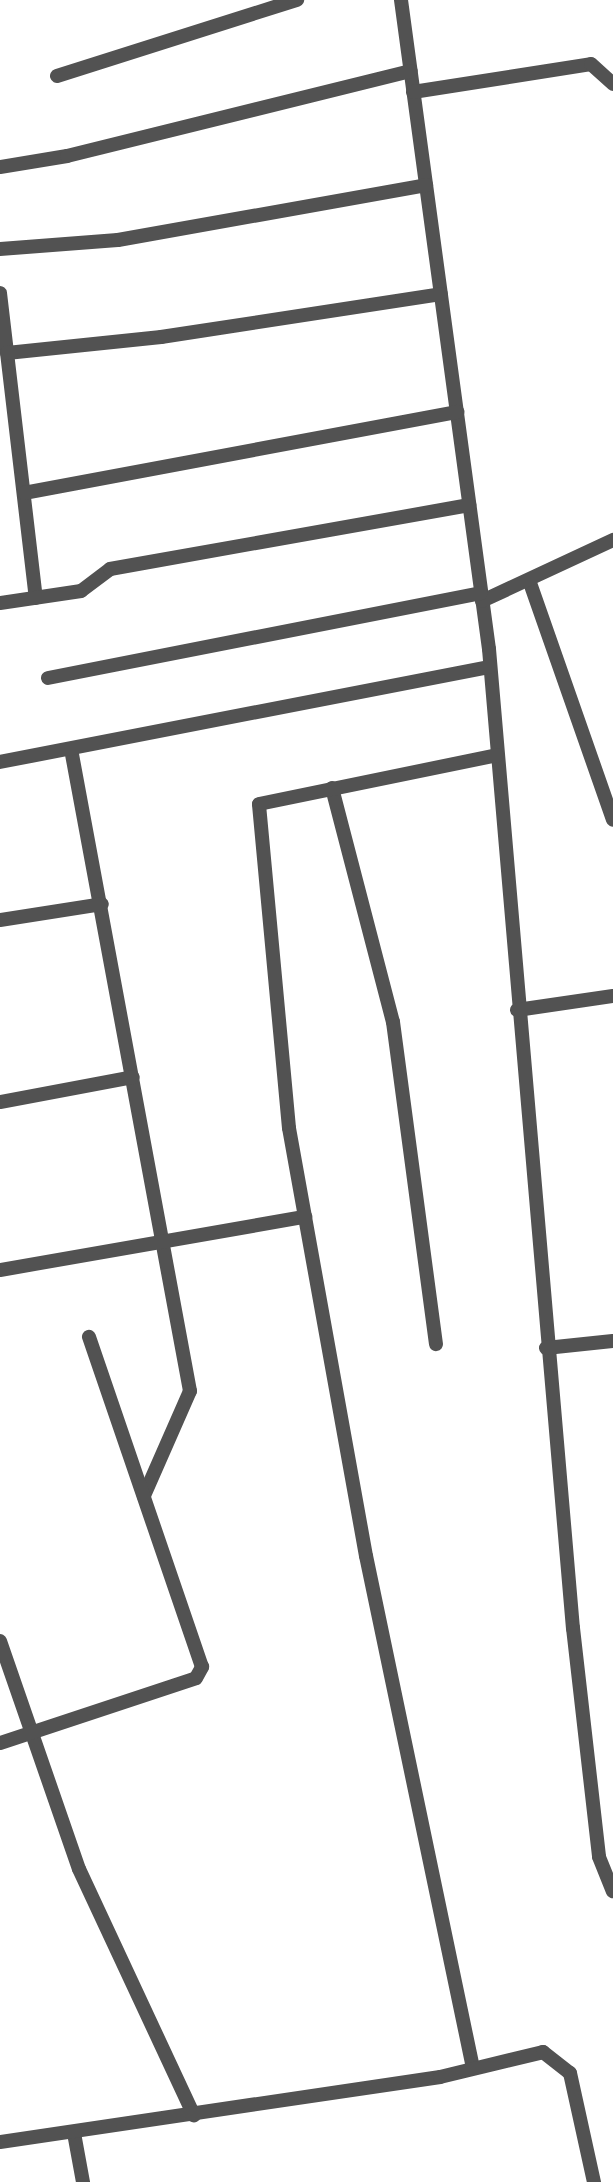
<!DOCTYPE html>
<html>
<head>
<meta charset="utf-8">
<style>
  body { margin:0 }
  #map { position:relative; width:613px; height:2182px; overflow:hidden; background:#fff; font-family:Poppins,sans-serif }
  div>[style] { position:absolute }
  .minor>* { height:14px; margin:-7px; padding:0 7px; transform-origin:7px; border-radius:7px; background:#525252 }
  span { translate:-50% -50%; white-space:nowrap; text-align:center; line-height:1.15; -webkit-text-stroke:5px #fff; paint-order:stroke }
</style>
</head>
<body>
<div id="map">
  <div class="minor">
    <i style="left:401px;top:0;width:655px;rotate:82.28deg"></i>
    <i style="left:489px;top:649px;width:983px;rotate:85.1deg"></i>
    <i style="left:573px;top:1628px;width:230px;rotate:83.5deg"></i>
    <i style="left:599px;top:1857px;width:37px;rotate:68deg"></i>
    <i style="left:57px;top:76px;width:252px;rotate:-17.6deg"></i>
    <i style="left:413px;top:92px;width:180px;rotate:-8.9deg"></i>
    <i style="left:591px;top:64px;width:30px;rotate:42deg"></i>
    <i style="left:0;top:167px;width:68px;rotate:-9.3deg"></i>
    <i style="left:67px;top:156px;width:354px;rotate:-13.9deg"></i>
    <i style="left:0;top:249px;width:118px;rotate:-4.4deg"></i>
    <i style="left:118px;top:240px;width:313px;rotate:-10.1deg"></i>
    <i style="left:0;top:293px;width:307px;rotate:83.3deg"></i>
    <i style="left:7px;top:353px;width:155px;rotate:-5.9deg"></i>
    <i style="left:161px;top:337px;width:283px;rotate:-8.7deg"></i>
    <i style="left:24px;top:493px;width:441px;rotate:-10.6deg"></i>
    <i style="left:529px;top:580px;width:254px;rotate:70.7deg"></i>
    <i style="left:482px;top:601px;width:145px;rotate:-25deg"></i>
    <i style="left:0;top:603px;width:82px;rotate:-8.4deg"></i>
    <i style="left:81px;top:591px;width:36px;rotate:-37deg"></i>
    <i style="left:110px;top:569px;width:365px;rotate:-10.1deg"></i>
    <i style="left:48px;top:678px;width:441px;rotate:-11.1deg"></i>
    <i style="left:71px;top:749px;width:653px;rotate:79.5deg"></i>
    <i style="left:190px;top:1391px;width:115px;rotate:113.7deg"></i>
    <i style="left:0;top:762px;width:499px;rotate:-11deg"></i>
    <i style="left:332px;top:788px;width:242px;rotate:75.4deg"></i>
    <i style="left:393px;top:1022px;width:325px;rotate:82.4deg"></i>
    <i style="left:0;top:920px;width:103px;rotate:-8.9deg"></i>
    <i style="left:517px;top:1010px;width:97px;rotate:-8.3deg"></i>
    <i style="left:0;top:1102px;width:135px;rotate:-10.6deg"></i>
    <i style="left:0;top:1270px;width:310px;rotate:-9.9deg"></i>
    <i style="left:546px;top:1348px;width:67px;rotate:-6deg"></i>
    <i style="left:0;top:1641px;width:241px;rotate:70.9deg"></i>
    <i style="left:79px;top:1869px;width:272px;rotate:65deg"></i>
    <i style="left:0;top:1743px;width:206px;rotate:-18.3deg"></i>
    <i style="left:196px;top:1678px;width:13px;rotate:-61deg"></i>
    <i style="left:202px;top:1667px;width:349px;rotate:-108.9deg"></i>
    <i style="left:473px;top:2068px;width:523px;rotate:-101.8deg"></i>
    <i style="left:366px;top:1556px;width:435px;rotate:-100.2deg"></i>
    <i style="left:289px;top:1128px;width:325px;rotate:-95.3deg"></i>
    <i style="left:259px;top:804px;width:243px;rotate:-11.6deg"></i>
    <i style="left:74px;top:2133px;width:50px;rotate:79.6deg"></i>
    <i style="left:0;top:2142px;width:445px;rotate:-8.4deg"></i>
    <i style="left:440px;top:2077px;width:106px;rotate:-13.6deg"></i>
    <i style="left:543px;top:2052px;width:34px;rotate:38deg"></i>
    <i style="left:570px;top:2073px;width:112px;rotate:77.6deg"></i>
  </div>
</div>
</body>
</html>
